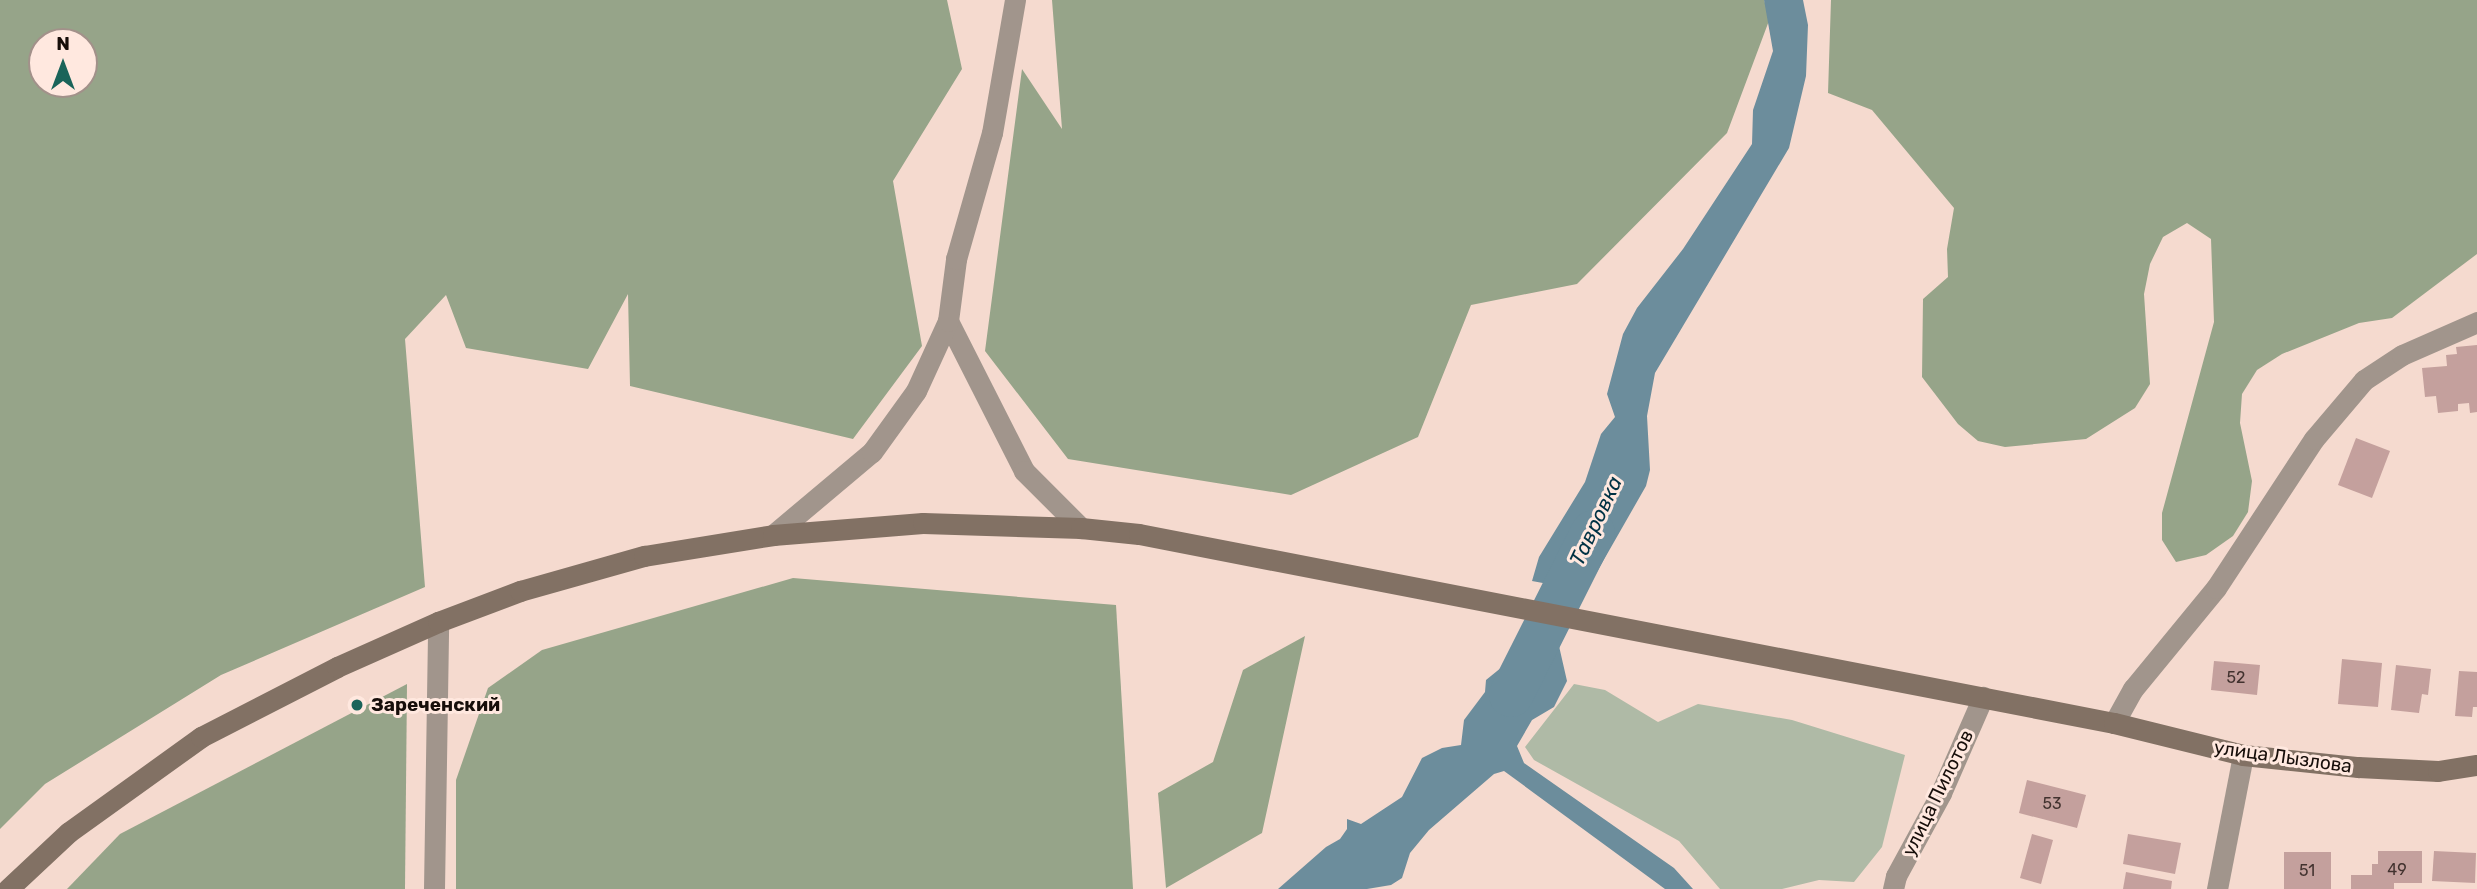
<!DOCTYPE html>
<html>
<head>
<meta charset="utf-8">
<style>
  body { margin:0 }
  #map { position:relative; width:2477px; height:889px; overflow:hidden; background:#f5dacf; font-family:Rubik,sans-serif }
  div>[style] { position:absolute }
  .green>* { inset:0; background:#afbaa6 }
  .forest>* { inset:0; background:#96a489 }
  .water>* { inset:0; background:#6c8d9c }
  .river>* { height:44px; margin:-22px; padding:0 22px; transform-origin:22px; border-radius:22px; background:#6c8d9c }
  .building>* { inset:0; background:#c4a09d }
  .street>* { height:21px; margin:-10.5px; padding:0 10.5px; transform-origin:10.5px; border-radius:10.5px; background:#a1958c }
  .secondary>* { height:21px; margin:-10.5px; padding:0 10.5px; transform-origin:10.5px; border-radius:10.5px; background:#827164 }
  .dots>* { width:19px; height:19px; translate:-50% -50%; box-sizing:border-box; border:4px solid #ffe8df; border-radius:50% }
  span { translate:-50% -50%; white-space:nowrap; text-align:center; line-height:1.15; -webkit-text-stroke:6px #ffe8df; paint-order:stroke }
  .number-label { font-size:16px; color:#42322f }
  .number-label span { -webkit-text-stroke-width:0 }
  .poi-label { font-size:19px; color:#170e0a; font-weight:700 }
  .left { translate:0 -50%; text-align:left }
  .street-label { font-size:19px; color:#170e0a }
  .water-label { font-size:21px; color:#003244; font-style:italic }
  .north { position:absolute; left:28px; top:28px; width:70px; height:70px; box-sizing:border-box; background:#ffe8df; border:2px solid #a2918a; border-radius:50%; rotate:0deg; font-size:19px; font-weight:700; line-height:28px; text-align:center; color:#170e0a }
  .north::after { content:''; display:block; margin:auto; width:24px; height:32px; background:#1a645a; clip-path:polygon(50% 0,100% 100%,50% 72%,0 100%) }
</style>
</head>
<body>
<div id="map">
  <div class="green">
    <i style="clip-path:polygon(1574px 684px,1605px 690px,1658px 722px,1698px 704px,1792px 720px,1905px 755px,1882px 847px,1854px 882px,1819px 880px,1782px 889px,1720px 889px,1679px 841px,1534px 760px,1525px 747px)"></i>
  </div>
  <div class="forest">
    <i style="clip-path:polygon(evenodd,0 0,947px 0,962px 69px,893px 181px,922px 346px,853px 439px,630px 386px,628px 294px,588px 369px,466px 348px,446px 295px,405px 339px,425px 587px,221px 675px,45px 784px,0 829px,0 0,42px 42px,84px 42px,84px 84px,42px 84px,42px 42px)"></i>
    <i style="clip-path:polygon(1052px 0,1764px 0,1770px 18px,1727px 133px,1577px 284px,1471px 305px,1418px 437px,1291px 495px,1068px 459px,985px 351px,1022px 69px,1062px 129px)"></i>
    <i style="clip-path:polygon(1831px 0,2477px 0,2477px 254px,2392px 318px,2359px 323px,2282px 354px,2257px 370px,2242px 394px,2240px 423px,2252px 481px,2248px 512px,2233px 536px,2206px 555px,2176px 562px,2162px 540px,2162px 513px,2214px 322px,2211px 239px,2187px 223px,2163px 237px,2150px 264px,2144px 294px,2150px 384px,2135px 408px,2086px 439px,2005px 447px,1978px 441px,1958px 424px,1922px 377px,1923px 299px,1948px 277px,1947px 249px,1954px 208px,1872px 110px,1828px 93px)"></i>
    <i style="clip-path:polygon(793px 578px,1116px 605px,1133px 889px,456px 889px,456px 780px,488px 688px,542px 650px)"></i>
    <i style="clip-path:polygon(1305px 636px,1262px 833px,1166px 888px,1158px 793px,1213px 762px,1243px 670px)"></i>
    <i style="clip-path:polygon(407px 684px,405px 889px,67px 889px,120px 834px)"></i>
  </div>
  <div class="water">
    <i style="clip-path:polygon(1764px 0,1803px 0,1808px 25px,1806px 76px,1789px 148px,1655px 373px,1647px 416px,1650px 470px,1646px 486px,1586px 591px,1532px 581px,1539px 557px,1585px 482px,1601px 434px,1615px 417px,1607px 394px,1623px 334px,1637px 308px,1683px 249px,1752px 144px,1753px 110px,1773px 51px)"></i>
    <i style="clip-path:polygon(1517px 637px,1559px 646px,1567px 681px,1554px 707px,1532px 720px,1517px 746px,1524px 763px,1674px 868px,1693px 889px,1665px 889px,1504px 771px,1494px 774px,1429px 830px,1410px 853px,1402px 878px,1391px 885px,1367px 889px,1278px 889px,1326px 847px,1340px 839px,1347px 829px,1347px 819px,1361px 824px,1402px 797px,1422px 758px,1442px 748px,1461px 745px,1464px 720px,1485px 692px,1486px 680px,1502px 667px)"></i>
  </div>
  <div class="river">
    <i style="left:1511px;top:695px;width:182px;rotate:-63.3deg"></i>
  </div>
  <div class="building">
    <i style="clip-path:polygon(2477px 345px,2477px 412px,2470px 413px,2469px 403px,2458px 404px,2458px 411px,2438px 413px,2436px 396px,2425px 397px,2422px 368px,2447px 366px,2446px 355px,2457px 354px,2456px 347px)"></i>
    <i style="clip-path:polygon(2356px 438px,2390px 451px,2372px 498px,2338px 485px)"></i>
    <i style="clip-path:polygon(2342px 659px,2382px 663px,2378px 707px,2338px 704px)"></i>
    <i style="clip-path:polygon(2214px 661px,2260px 665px,2257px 695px,2211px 690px)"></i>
    <i style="clip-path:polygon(2396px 665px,2431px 669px,2428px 695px,2422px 694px,2419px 713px,2391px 710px)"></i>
    <i style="clip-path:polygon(2459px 671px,2477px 672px,2477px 707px,2473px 707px,2472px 717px,2455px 716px)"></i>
    <i style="clip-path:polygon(2027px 780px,2086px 795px,2077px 828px,2019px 813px)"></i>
    <i style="clip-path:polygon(2032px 834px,2053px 840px,2041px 884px,2020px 878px)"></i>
    <i style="clip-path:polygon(2128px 834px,2181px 843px,2175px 874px,2123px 864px)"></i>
    <i style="clip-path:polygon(2378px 851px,2422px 851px,2422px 883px,2394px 883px,2394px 889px,2351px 889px,2351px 875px,2372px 875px,2372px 864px,2378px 864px)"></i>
    <i style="clip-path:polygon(2434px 851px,2476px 853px,2475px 883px,2432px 881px)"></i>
    <i style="clip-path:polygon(2284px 852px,2331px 852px,2331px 889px,2284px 889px)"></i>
    <i style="clip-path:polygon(2126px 872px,2172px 881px,2171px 889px,2123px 889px)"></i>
  </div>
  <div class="street">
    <i style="left:948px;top:321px;width:168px;rotate:63.1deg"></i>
    <i style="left:1024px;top:471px;width:81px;rotate:45deg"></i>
    <i style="left:773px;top:535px;width:129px;rotate:-40deg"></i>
    <i style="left:872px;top:452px;width:75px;rotate:-54.2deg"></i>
    <i style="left:916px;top:391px;width:77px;rotate:-65.4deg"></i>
    <i style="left:948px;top:321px;width:63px;rotate:-82.6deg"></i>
    <i style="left:956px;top:259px;width:131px;rotate:-74.1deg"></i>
    <i style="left:992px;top:133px;width:135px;rotate:-80.2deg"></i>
    <i style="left:2114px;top:723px;width:39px;rotate:-61deg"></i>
    <i style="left:2133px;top:689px;width:131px;rotate:-50.6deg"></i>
    <i style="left:2216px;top:588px;width:178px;rotate:-56.7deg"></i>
    <i style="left:2314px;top:439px;width:77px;rotate:-49.7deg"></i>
    <i style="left:2364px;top:380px;width:45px;rotate:-33.3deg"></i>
    <i style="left:2402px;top:355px;width:82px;rotate:-23.7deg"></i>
    <i style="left:434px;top:889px;width:267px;rotate:-89.1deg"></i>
    <i style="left:1893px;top:889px;width:13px;rotate:-77deg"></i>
    <i style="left:1896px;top:876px;width:94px;rotate:-61.5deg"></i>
    <i style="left:1941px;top:793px;width:105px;rotate:-66.4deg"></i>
    <i style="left:2217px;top:889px;width:136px;rotate:-79deg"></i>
  </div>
  <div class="secondary">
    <i style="left:8px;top:889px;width:83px;rotate:-43.1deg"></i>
    <i style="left:69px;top:832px;width:163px;rotate:-35.7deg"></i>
    <i style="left:201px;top:737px;width:153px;rotate:-27.2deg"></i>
    <i style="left:337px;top:667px;width:111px;rotate:-24deg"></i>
    <i style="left:438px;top:622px;width:88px;rotate:-20.7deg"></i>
    <i style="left:520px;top:591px;width:129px;rotate:-15.8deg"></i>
    <i style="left:644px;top:556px;width:131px;rotate:-9.2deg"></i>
    <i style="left:773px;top:535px;width:150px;rotate:-4.6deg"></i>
    <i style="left:923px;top:523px;width:158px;rotate:1.8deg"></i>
    <i style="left:1081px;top:528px;width:58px;rotate:5.9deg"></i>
    <i style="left:1139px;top:534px;width:993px;rotate:10.97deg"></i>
    <i style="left:2114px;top:723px;width:133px;rotate:13.9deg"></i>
    <i style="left:2243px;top:755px;width:116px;rotate:6deg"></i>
    <i style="left:2358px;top:767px;width:80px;rotate:2.9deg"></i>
    <i style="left:2438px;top:771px;width:39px;rotate:-9deg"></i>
  </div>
  <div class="dots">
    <i style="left:357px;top:705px;background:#1a645a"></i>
  </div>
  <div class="number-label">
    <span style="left:2236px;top:678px">52</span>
    <span style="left:2052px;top:804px">53</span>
    <span style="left:2397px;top:870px">49</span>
    <span style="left:2307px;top:871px">51</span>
  </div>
  <div class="poi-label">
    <span class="left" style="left:371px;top:705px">Зареченский</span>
  </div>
  <div class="street-label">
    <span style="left:2283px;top:757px;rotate:8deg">улица Лызлова</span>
    <span style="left:1938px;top:793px;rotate:-64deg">улица Пилотов</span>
  </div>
  <div class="water-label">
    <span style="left:1596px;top:521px;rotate:-65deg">Тавровка</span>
  </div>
  <div class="north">N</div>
</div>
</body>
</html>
